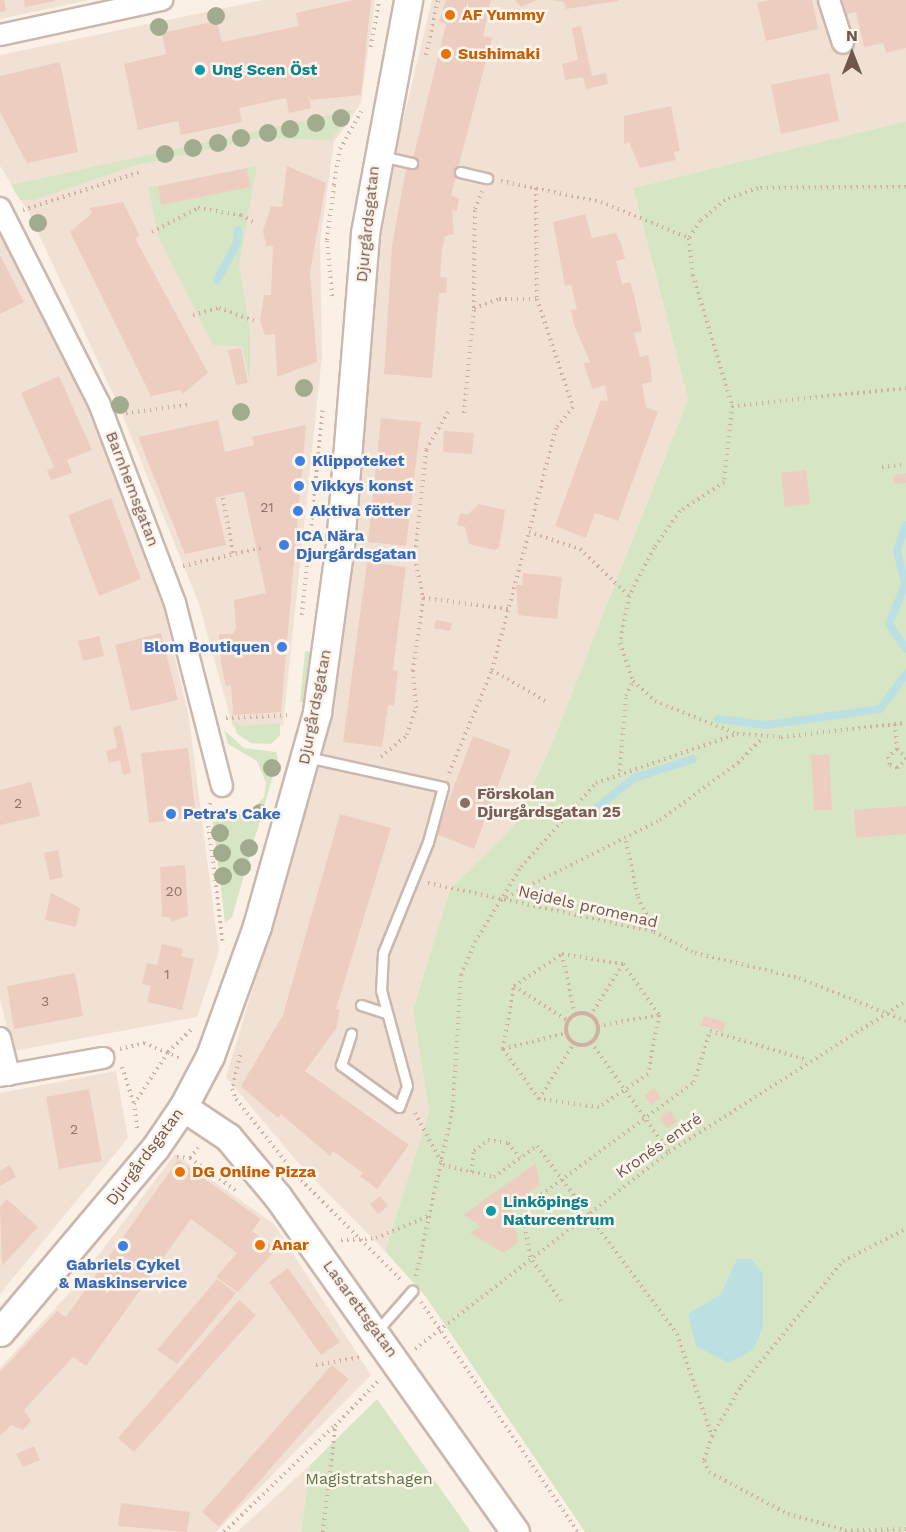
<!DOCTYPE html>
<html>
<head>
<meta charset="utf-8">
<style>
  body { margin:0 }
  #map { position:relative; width:906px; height:1532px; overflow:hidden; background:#faf0e5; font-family:"Work Sans",sans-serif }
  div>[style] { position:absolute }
  .residential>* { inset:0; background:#f1e1d4 }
  .green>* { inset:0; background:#d6e6c5 }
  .water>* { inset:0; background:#bce0e1 }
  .stream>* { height:8px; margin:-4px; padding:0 4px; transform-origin:4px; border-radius:4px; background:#bce0e1 }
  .building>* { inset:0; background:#edcdbf }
  .path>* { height:4px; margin-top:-2px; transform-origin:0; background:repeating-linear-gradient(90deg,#d1b0a3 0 1.5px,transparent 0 6px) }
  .path>.ring { margin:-2px; padding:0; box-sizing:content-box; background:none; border:4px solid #d1b0a3; border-radius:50% }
  .roads { filter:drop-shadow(2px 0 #cab7ad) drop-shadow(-2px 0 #cab7ad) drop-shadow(0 2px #cab7ad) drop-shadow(0 -2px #cab7ad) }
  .lane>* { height:9px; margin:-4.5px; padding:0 4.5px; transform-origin:4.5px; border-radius:4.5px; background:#fff }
  .street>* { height:20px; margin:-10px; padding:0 10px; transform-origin:10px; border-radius:10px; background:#fff }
  .secondary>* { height:27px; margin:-13.5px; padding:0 13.5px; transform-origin:13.5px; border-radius:13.5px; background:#fff }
  .trees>* { width:18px; height:18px; margin:-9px; border-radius:50%; background:#a1ac8e }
  .dots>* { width:16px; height:16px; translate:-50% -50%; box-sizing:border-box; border:3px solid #fdf4eb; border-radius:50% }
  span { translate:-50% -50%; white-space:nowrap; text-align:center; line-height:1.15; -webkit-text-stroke:5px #fdf4eb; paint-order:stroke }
  .number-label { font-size:14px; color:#8f746a }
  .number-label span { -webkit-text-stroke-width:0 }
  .food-label { font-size:16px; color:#c56008; font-weight:700 }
  .left { translate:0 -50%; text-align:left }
  .culture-label { font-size:16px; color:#0d838f; font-weight:700 }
  .street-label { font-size:16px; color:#70564d }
  .shop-label { font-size:16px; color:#366cbe; font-weight:700 }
  .right { translate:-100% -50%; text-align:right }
  .education-label { font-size:16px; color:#785e54; font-weight:700 }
  .park-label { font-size:16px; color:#597546 }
  .north { position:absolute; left:822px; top:24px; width:60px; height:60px; -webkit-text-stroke:4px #fdf4eb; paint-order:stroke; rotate:0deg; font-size:16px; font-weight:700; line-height:24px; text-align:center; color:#70564d }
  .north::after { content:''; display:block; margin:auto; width:21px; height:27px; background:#70564d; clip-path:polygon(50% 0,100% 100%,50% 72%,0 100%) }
</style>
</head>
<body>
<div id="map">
  <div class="residential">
    <i style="clip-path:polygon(0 0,89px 0,0 19px)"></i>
    <i style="clip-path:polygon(263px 0,375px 0,361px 103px,334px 142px,320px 242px,322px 356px,283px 725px,233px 727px,199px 604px,120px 409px,29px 213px,0 166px,0 55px)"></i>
    <i style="clip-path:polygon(432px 0,906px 0,906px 121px,633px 188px,688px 399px,551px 746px,513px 827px,450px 889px,413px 1010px,429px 1112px,385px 1251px,301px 1166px,226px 1077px,320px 764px,336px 685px,380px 246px,399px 138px)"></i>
    <i style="clip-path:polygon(0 236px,88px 409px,164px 610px,189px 718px,219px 952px,197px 1017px,13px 1051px,0 1000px)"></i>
    <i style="clip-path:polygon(116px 1071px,128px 1138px,0 1294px,0 1093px)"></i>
    <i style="clip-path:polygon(175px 1154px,274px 1224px,371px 1375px,216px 1532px,0 1532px,0 1368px,72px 1290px)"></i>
    <i style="clip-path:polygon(310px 1465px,301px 1532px,237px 1532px)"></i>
  </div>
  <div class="green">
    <i style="clip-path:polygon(353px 110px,331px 140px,258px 138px,133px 166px,35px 200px,20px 200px,11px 185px)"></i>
    <i style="clip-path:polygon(906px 121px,906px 1532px,585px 1532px,426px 1297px,385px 1251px,429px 1112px,413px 1010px,450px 889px,513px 827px,551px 746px,688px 399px,633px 188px)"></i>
    <i style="clip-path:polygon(257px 166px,239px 265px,250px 331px,250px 383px,242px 346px,213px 345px,159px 238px,148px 187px,158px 186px,161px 204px,251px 186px,247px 168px)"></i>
    <i style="clip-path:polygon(305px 651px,313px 652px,304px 703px,300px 702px)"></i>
    <i style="clip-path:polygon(233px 720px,240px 726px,280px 723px,280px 735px,271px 744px,251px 743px,237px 734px)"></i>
    <i style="clip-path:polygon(224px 730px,244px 748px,276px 752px,278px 758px,232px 917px,225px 923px,212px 814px,249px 814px,264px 797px,266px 783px,257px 761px,228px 744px)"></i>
    <i style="clip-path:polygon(377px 1399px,471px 1532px,301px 1532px,310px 1465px)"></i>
  </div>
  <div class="water">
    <i style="clip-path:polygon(737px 1259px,751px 1259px,763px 1273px,763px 1326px,754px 1349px,729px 1363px,696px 1346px,688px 1314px,721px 1294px)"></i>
  </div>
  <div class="stream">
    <i style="left:217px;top:280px;width:42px;rotate:-61.6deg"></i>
    <i style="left:237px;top:243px;width:13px;rotate:-86deg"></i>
    <i style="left:906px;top:525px;width:27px;rotate:110deg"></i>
    <i style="left:897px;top:550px;width:36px;rotate:77deg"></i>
    <i style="left:905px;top:585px;width:42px;rotate:112.3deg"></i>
    <i style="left:889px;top:624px;width:30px;rotate:56deg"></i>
    <i style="left:718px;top:719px;width:48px;rotate:7.1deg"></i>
    <i style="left:766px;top:725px;width:115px;rotate:-8deg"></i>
    <i style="left:880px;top:709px;width:44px;rotate:-53.4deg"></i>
    <i style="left:595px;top:809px;width:50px;rotate:-38.5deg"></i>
    <i style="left:634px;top:778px;width:62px;rotate:-17.9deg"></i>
  </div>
  <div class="building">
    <i style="clip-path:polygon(0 0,4px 0,6px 11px,0 12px)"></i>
    <i style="clip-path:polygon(24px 0,55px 0,55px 1px,25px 7px)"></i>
    <i style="clip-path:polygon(353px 0,371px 0,361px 95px,311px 100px,308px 94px,311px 108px,289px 113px,286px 98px,239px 108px,242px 122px,181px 135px,178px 121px,138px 130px,124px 64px,166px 54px,162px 33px,217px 21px,222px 42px,299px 26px,296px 13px)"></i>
    <i style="clip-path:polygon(446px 0,491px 0,483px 36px,492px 38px,451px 195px,459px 199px,457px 211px,452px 210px,454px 234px,445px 236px,442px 251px,440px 277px,447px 278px,446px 293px,439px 293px,432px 378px,384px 374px,392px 246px,406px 169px,412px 163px,446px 24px,439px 21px)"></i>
    <i style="clip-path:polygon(515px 0,537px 0,521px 7px)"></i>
    <i style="clip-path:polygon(551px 0,618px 0,618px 1px,566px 9px,564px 2px)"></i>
    <i style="clip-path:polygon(770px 0,812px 0,818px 29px,766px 41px,757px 3px)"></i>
    <i style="clip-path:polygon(843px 0,906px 0,906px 48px,886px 53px,883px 43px,864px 47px,856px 12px,846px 14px)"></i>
    <i style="clip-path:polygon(581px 26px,592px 76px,606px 73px,608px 84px,586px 89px,583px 77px,565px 80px,562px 64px,578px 60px,572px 28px)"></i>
    <i style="clip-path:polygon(60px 62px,78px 152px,27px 163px,0 112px,0 76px)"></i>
    <i style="clip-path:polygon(829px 73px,839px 121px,781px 134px,771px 85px)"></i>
    <i style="clip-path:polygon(671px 106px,680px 151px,674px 152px,676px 160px,640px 168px,629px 142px,624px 144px,624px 116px)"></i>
    <i style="clip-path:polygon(287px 166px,326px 183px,310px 272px,317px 362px,277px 377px,275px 334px,265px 335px,260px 321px,264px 295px,271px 295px,273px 246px,266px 246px,263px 231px,271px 206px,282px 207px)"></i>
    <i style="clip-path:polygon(247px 168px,251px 187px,161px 205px,158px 186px)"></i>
    <i style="clip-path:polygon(123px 202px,140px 236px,135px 238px,208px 373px,183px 394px,180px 390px,151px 396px,70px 232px,92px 213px,90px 208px)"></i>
    <i style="clip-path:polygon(585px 214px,592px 238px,616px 233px,621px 244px,625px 259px,616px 261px,622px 284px,630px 282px,634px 295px,642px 331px,634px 333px,640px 357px,648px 355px,651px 369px,652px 382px,642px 384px,646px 407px,658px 412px,618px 521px,595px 513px,586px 538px,555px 526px,601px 400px,608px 401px,605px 385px,593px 389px,588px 378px,584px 363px,590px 362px,574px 325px,571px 310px,577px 309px,571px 285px,565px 286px,553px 222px)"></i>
    <i style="clip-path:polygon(0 255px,24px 302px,0 314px)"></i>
    <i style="clip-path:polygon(241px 348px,248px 383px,236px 385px,228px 350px)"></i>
    <i style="clip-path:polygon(59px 376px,92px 450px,67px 460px,72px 473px,51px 480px,47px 470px,54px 467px,21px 393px)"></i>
    <i style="clip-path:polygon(381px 418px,421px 422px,406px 546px,368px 542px)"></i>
    <i style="clip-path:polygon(218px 420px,225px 452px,254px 445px,252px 437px,306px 425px,281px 712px,233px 715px,231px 685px,226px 686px,221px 664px,219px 634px,233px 634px,236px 628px,234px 600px,266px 593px,244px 491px,215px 498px,226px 545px,185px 554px,138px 437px)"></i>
    <i style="clip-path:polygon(444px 431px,474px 433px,472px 454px,443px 452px)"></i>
    <i style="clip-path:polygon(806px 470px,810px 504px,785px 507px,781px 473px)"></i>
    <i style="clip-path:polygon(906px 473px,906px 483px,895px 484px,894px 475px)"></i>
    <i style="clip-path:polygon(111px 498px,141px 579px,99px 596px,68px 515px)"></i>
    <i style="clip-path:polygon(479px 504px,505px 510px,499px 548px,494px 550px,469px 544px,465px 527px,457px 525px,460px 513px,467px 515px)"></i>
    <i style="clip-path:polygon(367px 562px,406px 567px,393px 670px,398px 671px,394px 706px,388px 705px,382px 747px,343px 742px)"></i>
    <i style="clip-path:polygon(523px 573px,562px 577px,557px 619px,518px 615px,516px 585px,522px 585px)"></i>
    <i style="clip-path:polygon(436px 620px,452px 623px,450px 631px,434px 628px)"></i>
    <i style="clip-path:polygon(161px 633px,178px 700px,131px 711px,115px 645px)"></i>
    <i style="clip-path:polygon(99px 636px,104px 656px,83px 661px,78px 641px)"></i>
    <i style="clip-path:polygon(121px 725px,131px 773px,123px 775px,120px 760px,109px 763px,106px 751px,117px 748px,113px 727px)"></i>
    <i style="clip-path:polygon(473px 736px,511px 750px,474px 849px,436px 834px)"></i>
    <i style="clip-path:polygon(188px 748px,196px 817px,149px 823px,141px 753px)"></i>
    <i style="clip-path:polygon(811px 755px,829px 755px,832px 810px,814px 810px)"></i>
    <i style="clip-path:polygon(31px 782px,40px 816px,0 825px,0 790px)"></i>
    <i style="clip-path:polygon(906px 806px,906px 834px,856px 838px,854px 810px)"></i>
    <i style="clip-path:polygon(340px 814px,391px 828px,336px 1009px,340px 1010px,336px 1029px,305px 1071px,409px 1145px,377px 1189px,360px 1176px,363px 1173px,333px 1151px,330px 1156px,281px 1114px,278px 1118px,241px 1086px,283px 1015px)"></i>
    <i style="clip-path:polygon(58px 850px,63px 877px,50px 880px,44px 853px)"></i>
    <i style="clip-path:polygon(185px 865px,188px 916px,171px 922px,170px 917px,162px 917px,160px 867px)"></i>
    <i style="clip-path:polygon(51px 893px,80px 908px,76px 927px,45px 920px)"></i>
    <i style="clip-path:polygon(162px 944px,183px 949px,181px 956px,194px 959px,182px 1010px,147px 1002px,151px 986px,142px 984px,147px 963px,157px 965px)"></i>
    <i style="clip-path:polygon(75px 973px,83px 1016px,14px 1029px,7px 986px)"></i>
    <i style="clip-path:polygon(704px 1016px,726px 1022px,723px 1032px,701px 1025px)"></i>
    <i style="clip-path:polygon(654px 1088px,661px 1098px,651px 1105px,644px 1095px)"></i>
    <i style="clip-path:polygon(89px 1089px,102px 1161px,59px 1169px,46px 1097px)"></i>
    <i style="clip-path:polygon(670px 1110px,677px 1121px,667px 1128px,660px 1117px)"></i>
    <i style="clip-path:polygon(178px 1160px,261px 1219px,252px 1231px,276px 1249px,238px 1292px,216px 1277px,237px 1253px,191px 1219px,86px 1366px,73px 1357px,24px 1410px,31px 1421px,23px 1430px,11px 1425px,0 1436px,0 1372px,57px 1311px,66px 1317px)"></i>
    <i style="clip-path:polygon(536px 1163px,540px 1185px,511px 1206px,518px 1242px,504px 1253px,470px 1233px,481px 1226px,463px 1215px)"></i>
    <i style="clip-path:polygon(10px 1165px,16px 1177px,0 1186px,0 1171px)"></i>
    <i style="clip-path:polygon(380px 1196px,388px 1206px,378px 1214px,370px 1204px)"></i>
    <i style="clip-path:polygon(7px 1199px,38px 1227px,2px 1266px,0 1207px)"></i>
    <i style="clip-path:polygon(288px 1268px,340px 1342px,321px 1355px,269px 1282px)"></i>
    <i style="clip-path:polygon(217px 1279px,236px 1293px,177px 1364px,157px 1350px)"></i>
    <i style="clip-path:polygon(239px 1300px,256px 1315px,134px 1452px,118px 1438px)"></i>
    <i style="clip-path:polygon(332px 1365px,349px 1379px,219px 1527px,202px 1512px)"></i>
    <i style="clip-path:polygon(34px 1446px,40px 1460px,23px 1467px,16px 1454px)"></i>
    <i style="clip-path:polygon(121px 1503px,190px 1512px,187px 1532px,118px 1526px)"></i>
  </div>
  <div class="path">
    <i style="left:371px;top:47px;width:48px;rotate:-80.3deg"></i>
    <i style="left:426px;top:55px;width:56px;rotate:-77.7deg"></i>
    <i style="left:501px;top:181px;width:102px;rotate:11.9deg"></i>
    <i style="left:601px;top:202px;width:95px;rotate:22.2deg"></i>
    <i style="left:906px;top:187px;width:148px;rotate:179.6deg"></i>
    <i style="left:758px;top:188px;width:35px;rotate:160deg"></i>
    <i style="left:725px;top:200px;width:33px;rotate:140deg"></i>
    <i style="left:700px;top:221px;width:20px;rotate:123deg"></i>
    <i style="left:689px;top:238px;width:37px;rotate:84deg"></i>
    <i style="left:693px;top:275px;width:137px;rotate:73.4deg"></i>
    <i style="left:732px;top:406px;width:76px;rotate:96deg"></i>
    <i style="left:724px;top:482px;width:53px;rotate:146.6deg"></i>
    <i style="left:680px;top:511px;width:45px;rotate:125.1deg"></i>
    <i style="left:654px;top:548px;width:54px;rotate:117.5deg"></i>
    <i style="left:629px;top:596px;width:48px;rotate:100.8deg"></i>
    <i style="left:620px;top:643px;width:40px;rotate:71.1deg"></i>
    <i style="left:633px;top:681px;width:30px;rotate:42deg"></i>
    <i style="left:655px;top:701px;width:88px;rotate:21.9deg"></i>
    <i style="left:737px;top:734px;width:44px;rotate:3.9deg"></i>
    <i style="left:781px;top:737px;width:126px;rotate:-6.4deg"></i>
    <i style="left:536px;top:188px;width:111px;rotate:89.5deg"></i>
    <i style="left:537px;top:299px;width:114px;rotate:71.6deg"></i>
    <i style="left:573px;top:407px;width:27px;rotate:129deg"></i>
    <i style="left:556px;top:428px;width:107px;rotate:104.6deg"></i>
    <i style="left:529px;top:532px;width:54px;rotate:18.4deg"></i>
    <i style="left:580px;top:549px;width:68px;rotate:43.8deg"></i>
    <i style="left:23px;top:210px;width:123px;rotate:-18deg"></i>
    <i style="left:152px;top:232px;width:52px;rotate:-27.6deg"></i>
    <i style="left:198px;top:208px;width:44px;rotate:9.2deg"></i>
    <i style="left:241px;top:215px;width:16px;rotate:30deg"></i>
    <i style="left:332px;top:296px;width:56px;rotate:-95.1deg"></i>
    <i style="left:327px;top:240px;width:55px;rotate:-82.7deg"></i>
    <i style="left:334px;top:185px;width:36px;rotate:-81deg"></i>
    <i style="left:340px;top:149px;width:43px;rotate:-60.4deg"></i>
    <i style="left:474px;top:308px;width:27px;rotate:-20deg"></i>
    <i style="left:499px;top:299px;width:38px"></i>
    <i style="left:193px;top:315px;width:27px;rotate:-15deg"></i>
    <i style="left:219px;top:308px;width:37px;rotate:20deg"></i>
    <i style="left:732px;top:406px;width:175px;rotate:-5.9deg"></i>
    <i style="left:448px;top:412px;width:44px;rotate:120.1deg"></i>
    <i style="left:426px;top:450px;width:109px;rotate:95.8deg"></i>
    <i style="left:415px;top:558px;width:41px;rotate:78.7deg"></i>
    <i style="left:423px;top:598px;width:88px;rotate:7.2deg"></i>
    <i style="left:126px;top:413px;width:62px;rotate:-7.5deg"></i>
    <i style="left:464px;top:413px;width:105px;rotate:-84.6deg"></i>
    <i style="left:474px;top:308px;width:99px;rotate:-89.4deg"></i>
    <i style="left:475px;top:209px;width:19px;rotate:-69deg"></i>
    <i style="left:882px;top:467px;width:24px;rotate:-7deg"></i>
    <i style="left:223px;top:498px;width:56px;rotate:79.7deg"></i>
    <i style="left:365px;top:553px;width:50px;rotate:5.7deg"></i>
    <i style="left:183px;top:566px;width:83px;rotate:-13.2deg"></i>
    <i style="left:302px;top:615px;width:208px;rotate:-84.2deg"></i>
    <i style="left:492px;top:670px;width:143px;rotate:-75deg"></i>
    <i style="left:226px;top:718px;width:64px;rotate:-2.7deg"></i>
    <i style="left:895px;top:724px;width:25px;rotate:85deg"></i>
    <i style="left:897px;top:749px;width:12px;rotate:138deg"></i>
    <i style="left:888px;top:757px;width:8px;rotate:76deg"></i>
    <i style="left:890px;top:765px;width:8px;rotate:23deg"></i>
    <i style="left:897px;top:768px;width:13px;rotate:-45deg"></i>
    <i style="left:897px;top:749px;width:13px;rotate:45deg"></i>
    <i style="left:381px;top:757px;width:34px;rotate:-40deg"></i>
    <i style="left:407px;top:735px;width:28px;rotate:-72deg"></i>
    <i style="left:416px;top:708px;width:37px;rotate:-95deg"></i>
    <i style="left:413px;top:671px;width:74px;rotate:-82.2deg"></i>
    <i style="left:620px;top:771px;width:75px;rotate:-85.4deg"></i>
    <i style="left:626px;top:696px;width:17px;rotate:-65deg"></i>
    <i style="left:449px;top:773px;width:112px;rotate:-67.3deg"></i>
    <i style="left:492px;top:670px;width:64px;rotate:30.2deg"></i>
    <i style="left:210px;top:803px;width:11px;rotate:105deg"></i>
    <i style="left:207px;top:814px;width:131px;rotate:83deg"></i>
    <i style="left:626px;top:841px;width:57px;rotate:77.9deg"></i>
    <i style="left:638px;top:897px;width:38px;rotate:65deg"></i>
    <i style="left:428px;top:883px;width:231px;rotate:12.2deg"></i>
    <i style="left:654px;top:932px;width:46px;rotate:27.1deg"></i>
    <i style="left:695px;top:953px;width:107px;rotate:13.5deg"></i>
    <i style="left:799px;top:978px;width:115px;rotate:21.9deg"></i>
    <i style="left:501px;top:900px;width:178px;rotate:-26.7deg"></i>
    <i style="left:660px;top:820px;width:97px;rotate:-36.2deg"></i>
    <i style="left:738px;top:763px;width:35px;rotate:-46deg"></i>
    <i style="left:562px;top:954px;width:62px;rotate:9.3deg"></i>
    <i style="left:623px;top:964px;width:62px;rotate:54.8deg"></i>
    <i style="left:659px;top:1015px;width:60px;rotate:100.6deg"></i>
    <i style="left:648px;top:1074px;width:59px;rotate:146deg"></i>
    <i style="left:599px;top:1107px;width:61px;rotate:-172.4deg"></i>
    <i style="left:539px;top:1099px;width:62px;rotate:-125.8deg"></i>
    <i style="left:503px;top:1049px;width:64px;rotate:-80.1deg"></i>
    <i style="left:514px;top:986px;width:58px;rotate:-33.7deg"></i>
    <i style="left:562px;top:954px;width:62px;rotate:78deg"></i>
    <i style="left:514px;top:986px;width:64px;rotate:32.9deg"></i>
    <i class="ring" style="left:566px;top:1013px;width:28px;height:28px"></i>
    <i style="left:590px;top:1016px;width:62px;rotate:-57.6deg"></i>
    <i style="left:598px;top:1026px;width:62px;rotate:-10.2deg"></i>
    <i style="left:591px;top:1042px;width:135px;rotate:54.7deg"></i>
    <i style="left:120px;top:1049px;width:25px;rotate:-14deg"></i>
    <i style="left:144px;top:1043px;width:39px;rotate:23deg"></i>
    <i style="left:503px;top:1049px;width:65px;rotate:-14.3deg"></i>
    <i style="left:240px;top:1055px;width:35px;rotate:103deg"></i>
    <i style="left:232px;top:1089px;width:11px;rotate:68deg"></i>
    <i style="left:236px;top:1099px;width:98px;rotate:51.6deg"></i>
    <i style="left:297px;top:1176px;width:148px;rotate:45deg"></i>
    <i style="left:122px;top:1067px;width:39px;rotate:72deg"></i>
    <i style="left:539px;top:1099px;width:66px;rotate:-58deg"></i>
    <i style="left:415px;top:1113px;width:59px;rotate:61.7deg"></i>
    <i style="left:443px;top:1165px;width:52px;rotate:13.2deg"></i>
    <i style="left:494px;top:1177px;width:53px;rotate:-35.8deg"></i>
    <i style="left:537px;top:1146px;width:234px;rotate:53.3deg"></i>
    <i style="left:677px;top:1334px;width:108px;rotate:71.1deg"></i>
    <i style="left:712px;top:1436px;width:58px;rotate:-59.9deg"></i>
    <i style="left:741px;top:1386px;width:161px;rotate:-50.8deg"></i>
    <i style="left:843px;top:1261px;width:71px;rotate:-26.9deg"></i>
    <i style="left:137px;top:1128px;width:24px;rotate:-97deg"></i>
    <i style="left:134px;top:1104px;width:62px;rotate:-56.8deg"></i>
    <i style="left:168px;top:1052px;width:32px;rotate:-44deg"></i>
    <i style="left:177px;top:1157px;width:13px;rotate:4deg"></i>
    <i style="left:190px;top:1158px;width:13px;rotate:-51deg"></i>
    <i style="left:190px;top:1158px;width:59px;rotate:35.3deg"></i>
    <i style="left:472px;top:1172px;width:21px;rotate:-85deg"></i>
    <i style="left:474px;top:1151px;width:18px;rotate:-38deg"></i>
    <i style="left:488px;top:1140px;width:20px;rotate:9deg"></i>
    <i style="left:508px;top:1143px;width:19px;rotate:51deg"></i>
    <i style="left:341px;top:1240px;width:35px;rotate:-3deg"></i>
    <i style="left:376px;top:1238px;width:60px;rotate:-22.7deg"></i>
    <i style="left:416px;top:1276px;width:172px;rotate:-77.6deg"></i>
    <i style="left:453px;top:1108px;width:133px;rotate:-86.6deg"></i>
    <i style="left:461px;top:975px;width:36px;rotate:-67deg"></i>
    <i style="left:475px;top:942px;width:88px;rotate:-58.5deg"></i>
    <i style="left:521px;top:867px;width:113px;rotate:-48.2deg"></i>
    <i style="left:596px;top:783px;width:149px;rotate:-19.2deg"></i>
    <i style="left:561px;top:1301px;width:54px;rotate:-125.2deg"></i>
    <i style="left:530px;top:1257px;width:49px;rotate:-99.5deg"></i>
    <i style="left:522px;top:1209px;width:214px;rotate:-36.4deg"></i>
    <i style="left:694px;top:1082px;width:53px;rotate:-72.6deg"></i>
    <i style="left:710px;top:1031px;width:102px;rotate:16.5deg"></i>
    <i style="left:421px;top:1302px;width:278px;rotate:55.7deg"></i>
    <i style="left:415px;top:1349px;width:321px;rotate:-37.8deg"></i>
    <i style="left:669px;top:1152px;width:281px;rotate:-32.5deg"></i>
    <i style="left:316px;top:1365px;width:46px;rotate:-10.1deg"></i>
    <i style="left:712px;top:1436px;width:26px;rotate:108deg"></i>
    <i style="left:704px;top:1461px;width:12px;rotate:66deg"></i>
    <i style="left:709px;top:1472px;width:89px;rotate:28deg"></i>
    <i style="left:788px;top:1514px;width:59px;rotate:15.7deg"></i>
    <i style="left:845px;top:1530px;width:61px;rotate:-0.9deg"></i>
    <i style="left:224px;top:1532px;width:153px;rotate:-43.9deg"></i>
    <i style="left:323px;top:1532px;width:107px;rotate:-83.5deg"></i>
    <i style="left:335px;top:1426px;width:62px;rotate:-46.3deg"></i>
  </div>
  <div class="roads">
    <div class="lane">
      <i style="left:381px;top:156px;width:32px;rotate:13deg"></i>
      <i style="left:460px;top:172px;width:28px;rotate:13deg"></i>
      <i style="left:307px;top:757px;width:139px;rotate:12.4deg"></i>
      <i style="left:443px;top:787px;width:57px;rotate:105.3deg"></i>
      <i style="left:428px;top:842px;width:120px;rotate:112.1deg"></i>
      <i style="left:383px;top:953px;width:37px;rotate:93deg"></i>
      <i style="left:381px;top:990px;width:99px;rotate:74.8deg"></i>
      <i style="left:407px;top:1086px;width:22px;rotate:111deg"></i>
      <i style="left:399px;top:1107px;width:72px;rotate:-144.1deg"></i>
      <i style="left:341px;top:1065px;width:33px;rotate:-72deg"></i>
      <i style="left:361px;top:1005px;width:26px;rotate:18deg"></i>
      <i style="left:376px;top:1332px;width:55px;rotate:-48.7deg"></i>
    </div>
    <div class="street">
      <i style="left:829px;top:0;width:45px;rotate:72deg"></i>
      <i style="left:0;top:35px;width:166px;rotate:-12.2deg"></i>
      <i style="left:0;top:208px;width:219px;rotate:63.1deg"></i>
      <i style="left:99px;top:403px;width:214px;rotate:69.2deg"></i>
      <i style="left:175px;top:603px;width:189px;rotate:75.6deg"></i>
      <i style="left:0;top:1038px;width:38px;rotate:76deg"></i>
      <i style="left:0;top:1076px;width:105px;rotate:-9.9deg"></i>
    </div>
    <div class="secondary">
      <i style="left:183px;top:1107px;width:54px;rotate:33.7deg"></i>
      <i style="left:228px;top:1137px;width:78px;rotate:50.2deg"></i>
      <i style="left:278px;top:1197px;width:410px;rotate:54.7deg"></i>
      <i style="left:0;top:1332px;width:241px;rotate:-49.9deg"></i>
      <i style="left:155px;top:1148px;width:50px;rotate:-55.7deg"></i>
      <i style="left:183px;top:1107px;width:58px;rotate:-62.1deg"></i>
      <i style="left:210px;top:1056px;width:138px;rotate:-70.1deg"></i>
      <i style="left:257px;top:926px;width:222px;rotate:-74.3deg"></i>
      <i style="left:317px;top:712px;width:169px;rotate:-82.2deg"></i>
      <i style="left:340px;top:545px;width:313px;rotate:-85.4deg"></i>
      <i style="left:365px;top:233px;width:237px;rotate:-79.5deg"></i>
    </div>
  </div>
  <div class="trees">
    <i style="left:216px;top:16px"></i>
    <i style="left:159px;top:27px"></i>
    <i style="left:341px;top:118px"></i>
    <i style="left:316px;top:123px"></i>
    <i style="left:290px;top:129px"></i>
    <i style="left:268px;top:133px"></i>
    <i style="left:241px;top:138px"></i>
    <i style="left:218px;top:143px"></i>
    <i style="left:193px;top:148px"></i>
    <i style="left:165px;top:154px"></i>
    <i style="left:38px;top:223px"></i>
    <i style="left:304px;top:388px"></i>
    <i style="left:120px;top:405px"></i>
    <i style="left:241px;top:412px"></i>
    <i style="left:272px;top:768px"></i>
    <i style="left:260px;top:813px"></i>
    <i style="left:220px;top:833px"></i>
    <i style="left:249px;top:848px"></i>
    <i style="left:222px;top:853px"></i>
    <i style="left:242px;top:867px"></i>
    <i style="left:223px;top:876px"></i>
  </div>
  <div class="dots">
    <i style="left:450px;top:15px;background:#e8710a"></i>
    <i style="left:446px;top:54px;background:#e8710a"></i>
    <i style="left:200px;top:70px;background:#0f9aa8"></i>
    <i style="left:300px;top:461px;background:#3f7fe0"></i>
    <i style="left:299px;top:486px;background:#3f7fe0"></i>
    <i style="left:298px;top:511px;background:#3f7fe0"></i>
    <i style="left:284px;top:545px;background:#3f7fe0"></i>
    <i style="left:282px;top:647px;background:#3f7fe0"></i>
    <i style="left:465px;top:803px;background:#8d6e63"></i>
    <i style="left:171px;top:814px;background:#3f7fe0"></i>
    <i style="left:180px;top:1172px;background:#e8710a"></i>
    <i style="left:491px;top:1211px;background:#0f9aa8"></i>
    <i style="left:260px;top:1245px;background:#e8710a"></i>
    <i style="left:123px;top:1246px;background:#3f7fe0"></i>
  </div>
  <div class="number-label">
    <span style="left:267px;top:507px">21</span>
    <span style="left:18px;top:803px">2</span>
    <span style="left:174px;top:891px">20</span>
    <span style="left:167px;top:974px">1</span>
    <span style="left:45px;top:1001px">3</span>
    <span style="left:74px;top:1129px">2</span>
  </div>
  <div class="food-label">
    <span class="left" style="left:462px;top:15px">AF Yummy</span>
    <span class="left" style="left:458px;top:54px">Sushimaki</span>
    <span class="left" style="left:192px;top:1172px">DG Online Pizza</span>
    <span class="left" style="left:272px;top:1245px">Anar</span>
  </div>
  <div class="culture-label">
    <span class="left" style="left:212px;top:70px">Ung Scen Öst</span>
    <span class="left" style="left:503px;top:1211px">Linköpings<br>Naturcentrum</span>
  </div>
  <div class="street-label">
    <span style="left:368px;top:224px;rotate:-84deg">Djurgårdsgatan</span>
    <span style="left:132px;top:489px;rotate:69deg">Barnhemsgatan</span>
    <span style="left:315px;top:707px;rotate:-79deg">Djurgårdsgatan</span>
    <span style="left:588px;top:907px;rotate:13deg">Nejdels promenad</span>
    <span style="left:659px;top:1146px;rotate:-35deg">Kronés entré</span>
    <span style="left:145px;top:1157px;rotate:-53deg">Djurgårdsgatan</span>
    <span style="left:360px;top:1309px;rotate:54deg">Lasarettsgatan</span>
  </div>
  <div class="shop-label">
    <span class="left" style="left:312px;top:461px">Klippoteket</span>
    <span class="left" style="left:311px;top:486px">Vikkys konst</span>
    <span class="left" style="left:310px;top:511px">Aktiva fötter</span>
    <span class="left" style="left:296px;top:545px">ICA Nära<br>Djurgårdsgatan</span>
    <span class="right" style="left:270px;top:647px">Blom Boutiquen</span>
    <span class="left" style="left:183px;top:814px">Petra's Cake</span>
    <span style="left:123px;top:1274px">Gabriels Cykel<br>&amp; Maskinservice</span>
  </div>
  <div class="education-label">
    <span class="left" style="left:477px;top:803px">Förskolan<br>Djurgårdsgatan 25</span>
  </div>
  <div class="park-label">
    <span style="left:369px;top:1479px">Magistratshagen</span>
  </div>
  <div class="north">N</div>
</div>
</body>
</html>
